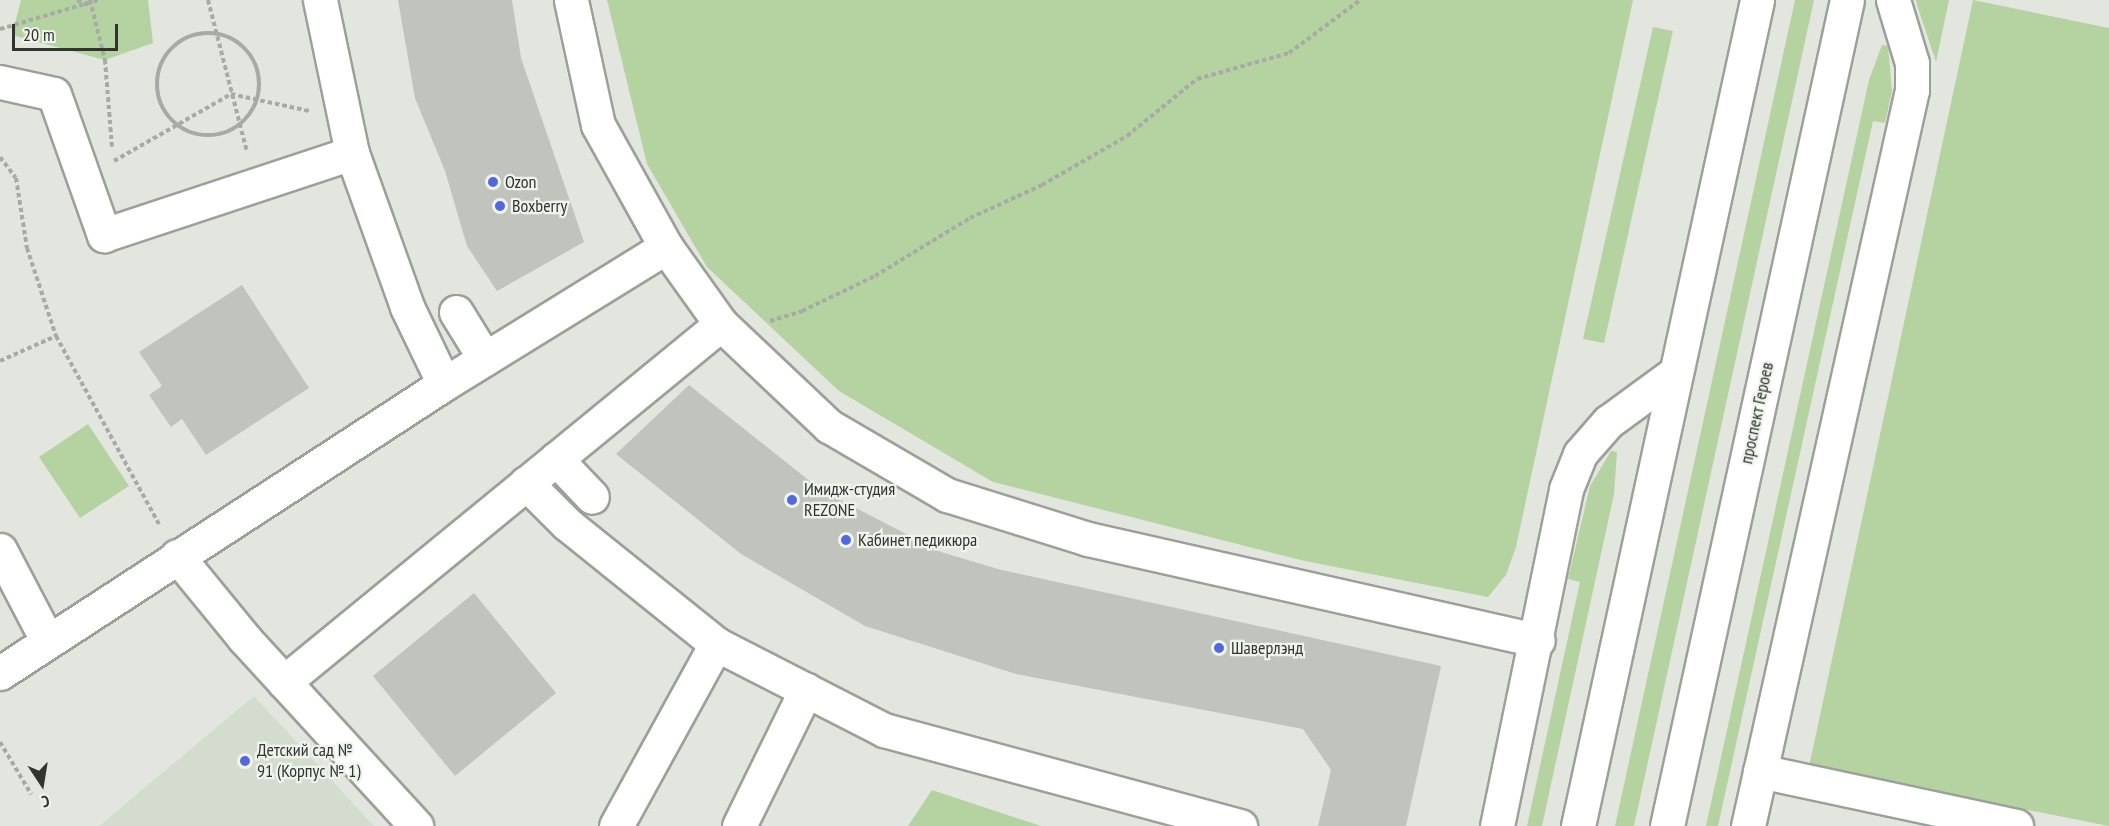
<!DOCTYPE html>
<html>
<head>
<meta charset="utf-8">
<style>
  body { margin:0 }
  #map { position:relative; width:2109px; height:826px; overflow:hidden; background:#e2e6df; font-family:"PT Sans Narrow",sans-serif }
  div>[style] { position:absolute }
  .built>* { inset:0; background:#d4dccf }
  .green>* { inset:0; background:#b5d2a1 }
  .building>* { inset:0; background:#c0c4bd }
  .path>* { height:4px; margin-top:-2px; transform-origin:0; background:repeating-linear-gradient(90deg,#a7aaa5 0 4.5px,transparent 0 7.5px) }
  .path>.ring { margin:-2px; padding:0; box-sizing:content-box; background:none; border:4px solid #a7aaa5; border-radius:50% }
  .roads { filter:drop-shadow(2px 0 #9ca099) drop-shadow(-2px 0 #9ca099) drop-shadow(0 2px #9ca099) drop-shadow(0 -2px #9ca099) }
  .minor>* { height:33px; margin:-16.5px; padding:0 16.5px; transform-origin:16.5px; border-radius:16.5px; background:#fff }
  .dots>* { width:16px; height:16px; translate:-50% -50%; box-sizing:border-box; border:3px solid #eff4ed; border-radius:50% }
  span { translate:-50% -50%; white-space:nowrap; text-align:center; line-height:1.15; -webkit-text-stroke:4.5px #eff4ed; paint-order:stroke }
  .poi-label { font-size:18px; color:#333432 }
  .left { translate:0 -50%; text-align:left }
  .street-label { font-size:18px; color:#333432 }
  .north { position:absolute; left:12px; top:754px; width:60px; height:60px; -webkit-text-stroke:4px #eff4ed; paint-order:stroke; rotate:168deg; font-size:16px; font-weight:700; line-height:24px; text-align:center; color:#333432 }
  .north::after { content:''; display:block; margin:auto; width:21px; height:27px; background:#333432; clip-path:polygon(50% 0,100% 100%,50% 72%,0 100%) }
  .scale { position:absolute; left:12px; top:24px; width:106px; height:27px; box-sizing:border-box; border:3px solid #333432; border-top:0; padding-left:8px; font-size:18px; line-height:21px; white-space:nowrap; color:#333432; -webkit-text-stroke:4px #eff4ed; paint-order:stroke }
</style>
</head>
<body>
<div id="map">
  <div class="built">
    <i style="clip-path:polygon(254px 696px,374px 826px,99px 826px)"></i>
  </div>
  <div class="green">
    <i style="clip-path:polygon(21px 0,148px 0,153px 43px,105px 60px,12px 35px)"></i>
    <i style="clip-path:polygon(607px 0,1633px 0,1516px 547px,1506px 575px,1488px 597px,1305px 561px,993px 482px,839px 391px,707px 267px,647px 164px)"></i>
    <i style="clip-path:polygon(1795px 0,1814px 0,1634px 826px,1615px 826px)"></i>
    <i style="clip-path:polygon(1916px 0,1949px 0,1936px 62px,1917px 5px)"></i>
    <i style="clip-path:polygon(1973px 0,2109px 28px,2109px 826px,1809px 767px)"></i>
    <i style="clip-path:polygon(1653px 27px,1673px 31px,1604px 343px,1583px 339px)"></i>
    <i style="clip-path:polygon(1882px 45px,1888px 46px,1892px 91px,1885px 123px,1873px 121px,1718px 826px,1706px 826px,1869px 80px)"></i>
    <i style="clip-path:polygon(88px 424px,129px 486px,80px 518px,39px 457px)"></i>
    <i style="clip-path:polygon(1611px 451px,1617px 452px,1614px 494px,1542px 826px,1527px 826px,1580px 582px,1568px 579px,1590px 486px)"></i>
    <i style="clip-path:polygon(932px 790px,1041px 826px,908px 826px)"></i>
  </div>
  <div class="building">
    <i style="clip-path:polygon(398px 0,512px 0,521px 58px,584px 242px,497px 291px,467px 246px,445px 171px,415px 98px)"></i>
    <i style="clip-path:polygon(242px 285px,309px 388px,206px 455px,182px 419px,171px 427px,149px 395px,162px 386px,139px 352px)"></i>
    <i style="clip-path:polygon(689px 385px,821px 490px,941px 552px,998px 569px,1441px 666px,1406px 826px,1318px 826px,1331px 770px,1303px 729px,1016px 674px,865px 626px,741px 554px,616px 454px)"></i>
    <i style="clip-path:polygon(474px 593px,556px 693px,455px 776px,373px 676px)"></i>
  </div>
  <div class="path">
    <i style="left:77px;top:0;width:12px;rotate:24deg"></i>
    <i style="left:90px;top:0;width:62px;rotate:76deg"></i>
    <i style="left:105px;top:60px;width:87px;rotate:85.4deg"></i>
    <i style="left:208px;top:0;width:157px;rotate:75.6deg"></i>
    <i style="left:0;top:29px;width:102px;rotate:-16.5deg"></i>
    <i class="ring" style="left:157px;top:33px;width:98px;height:98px"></i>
    <i style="left:0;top:157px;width:26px;rotate:53deg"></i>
    <i style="left:16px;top:178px;width:71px;rotate:81.1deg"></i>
    <i style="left:27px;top:248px;width:93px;rotate:71.8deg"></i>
    <i style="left:114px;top:161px;width:135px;rotate:-29.8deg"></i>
    <i style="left:231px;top:94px;width:80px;rotate:12.3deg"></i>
    <i style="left:770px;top:321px;width:34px;rotate:-17deg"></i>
    <i style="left:802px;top:311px;width:81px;rotate:-25.6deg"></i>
    <i style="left:875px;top:276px;width:111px;rotate:-31.4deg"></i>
    <i style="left:970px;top:218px;width:79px;rotate:-24.6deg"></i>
    <i style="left:1042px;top:185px;width:98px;rotate:-30deg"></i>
    <i style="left:1127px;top:136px;width:90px;rotate:-39.2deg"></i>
    <i style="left:1197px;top:79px;width:96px;rotate:-15.8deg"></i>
    <i style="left:1289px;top:53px;width:89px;rotate:-36.7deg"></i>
    <i style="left:0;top:361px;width:61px;rotate:-24.1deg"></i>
    <i style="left:56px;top:336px;width:217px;rotate:61.3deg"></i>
    <i style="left:0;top:742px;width:61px;rotate:59.2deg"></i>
  </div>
  <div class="roads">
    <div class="minor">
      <i style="left:320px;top:0;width:156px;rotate:78.2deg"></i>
      <i style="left:352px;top:153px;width:164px;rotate:70.3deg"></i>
      <i style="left:407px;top:307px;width:85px;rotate:64.3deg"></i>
      <i style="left:0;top:82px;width:55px;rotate:12.5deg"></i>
      <i style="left:54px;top:94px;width:150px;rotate:70.5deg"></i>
      <i style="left:104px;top:235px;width:261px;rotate:-18.3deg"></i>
      <i style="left:666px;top:247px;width:95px;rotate:54.5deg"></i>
      <i style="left:721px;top:324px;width:149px;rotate:43.4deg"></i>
      <i style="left:829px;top:426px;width:137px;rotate:30.3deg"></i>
      <i style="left:947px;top:495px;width:148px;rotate:17.3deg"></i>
      <i style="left:1088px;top:539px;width:461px;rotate:12.7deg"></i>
      <i style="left:456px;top:312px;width:55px;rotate:58.3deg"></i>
      <i style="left:556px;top:459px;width:52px;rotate:46.5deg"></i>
      <i style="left:526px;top:483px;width:58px;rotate:45deg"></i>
      <i style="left:567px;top:524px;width:191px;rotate:38.8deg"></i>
      <i style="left:716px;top:644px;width:189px;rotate:27.1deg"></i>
      <i style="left:884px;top:730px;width:369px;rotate:15.1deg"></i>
      <i style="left:0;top:550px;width:102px;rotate:62.4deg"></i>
      <i style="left:177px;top:556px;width:106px;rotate:50.7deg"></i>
      <i style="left:244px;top:638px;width:255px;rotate:47.5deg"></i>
      <i style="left:0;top:673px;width:530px;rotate:-33.06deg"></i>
      <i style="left:444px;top:384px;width:261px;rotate:-31.7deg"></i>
      <i style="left:666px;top:247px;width:140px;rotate:-119.1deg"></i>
      <i style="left:598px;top:125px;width:128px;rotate:-102.2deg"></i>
      <i style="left:284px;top:682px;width:565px;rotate:-39.33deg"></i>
      <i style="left:1760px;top:771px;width:262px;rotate:12.1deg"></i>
      <i style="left:616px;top:826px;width:208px;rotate:-61.2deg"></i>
      <i style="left:739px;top:826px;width:152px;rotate:-63.8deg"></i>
      <i style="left:1497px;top:826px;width:344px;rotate:-78.4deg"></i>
      <i style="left:1566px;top:489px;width:38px;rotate:-68deg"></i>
      <i style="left:1580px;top:454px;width:43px;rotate:-48.8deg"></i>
      <i style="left:1608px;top:422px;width:83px;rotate:-36.2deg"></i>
      <i style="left:1578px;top:826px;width:845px;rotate:-77.77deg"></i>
      <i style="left:1667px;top:826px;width:845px;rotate:-77.71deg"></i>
      <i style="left:1748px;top:826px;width:754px;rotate:-77.44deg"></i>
      <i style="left:1912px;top:90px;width:27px;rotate:-90deg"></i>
      <i style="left:1912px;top:63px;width:66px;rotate:-106.8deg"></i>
    </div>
  </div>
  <div class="dots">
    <i style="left:493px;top:182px;background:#5368de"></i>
    <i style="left:500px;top:206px;background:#5368de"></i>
    <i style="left:792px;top:500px;background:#5368de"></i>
    <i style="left:846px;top:540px;background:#5368de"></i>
    <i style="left:1219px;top:648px;background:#5368de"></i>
    <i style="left:245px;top:761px;background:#5368de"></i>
  </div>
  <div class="poi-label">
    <span class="left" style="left:505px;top:182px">Ozon</span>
    <span class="left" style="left:512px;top:206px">Boxberry</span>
    <span class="left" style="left:804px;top:500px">Имидж-студия<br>REZONE</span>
    <span class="left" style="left:858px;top:540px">Кабинет педикюра</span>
    <span class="left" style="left:1231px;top:648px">Шаверлэнд</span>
    <span class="left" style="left:257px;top:761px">Детский сад №<br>91 (Корпус № 1)</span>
  </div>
  <div class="street-label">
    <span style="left:1757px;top:413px;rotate:-78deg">проспект Героев</span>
  </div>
  <div class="north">С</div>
  <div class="scale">20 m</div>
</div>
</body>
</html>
